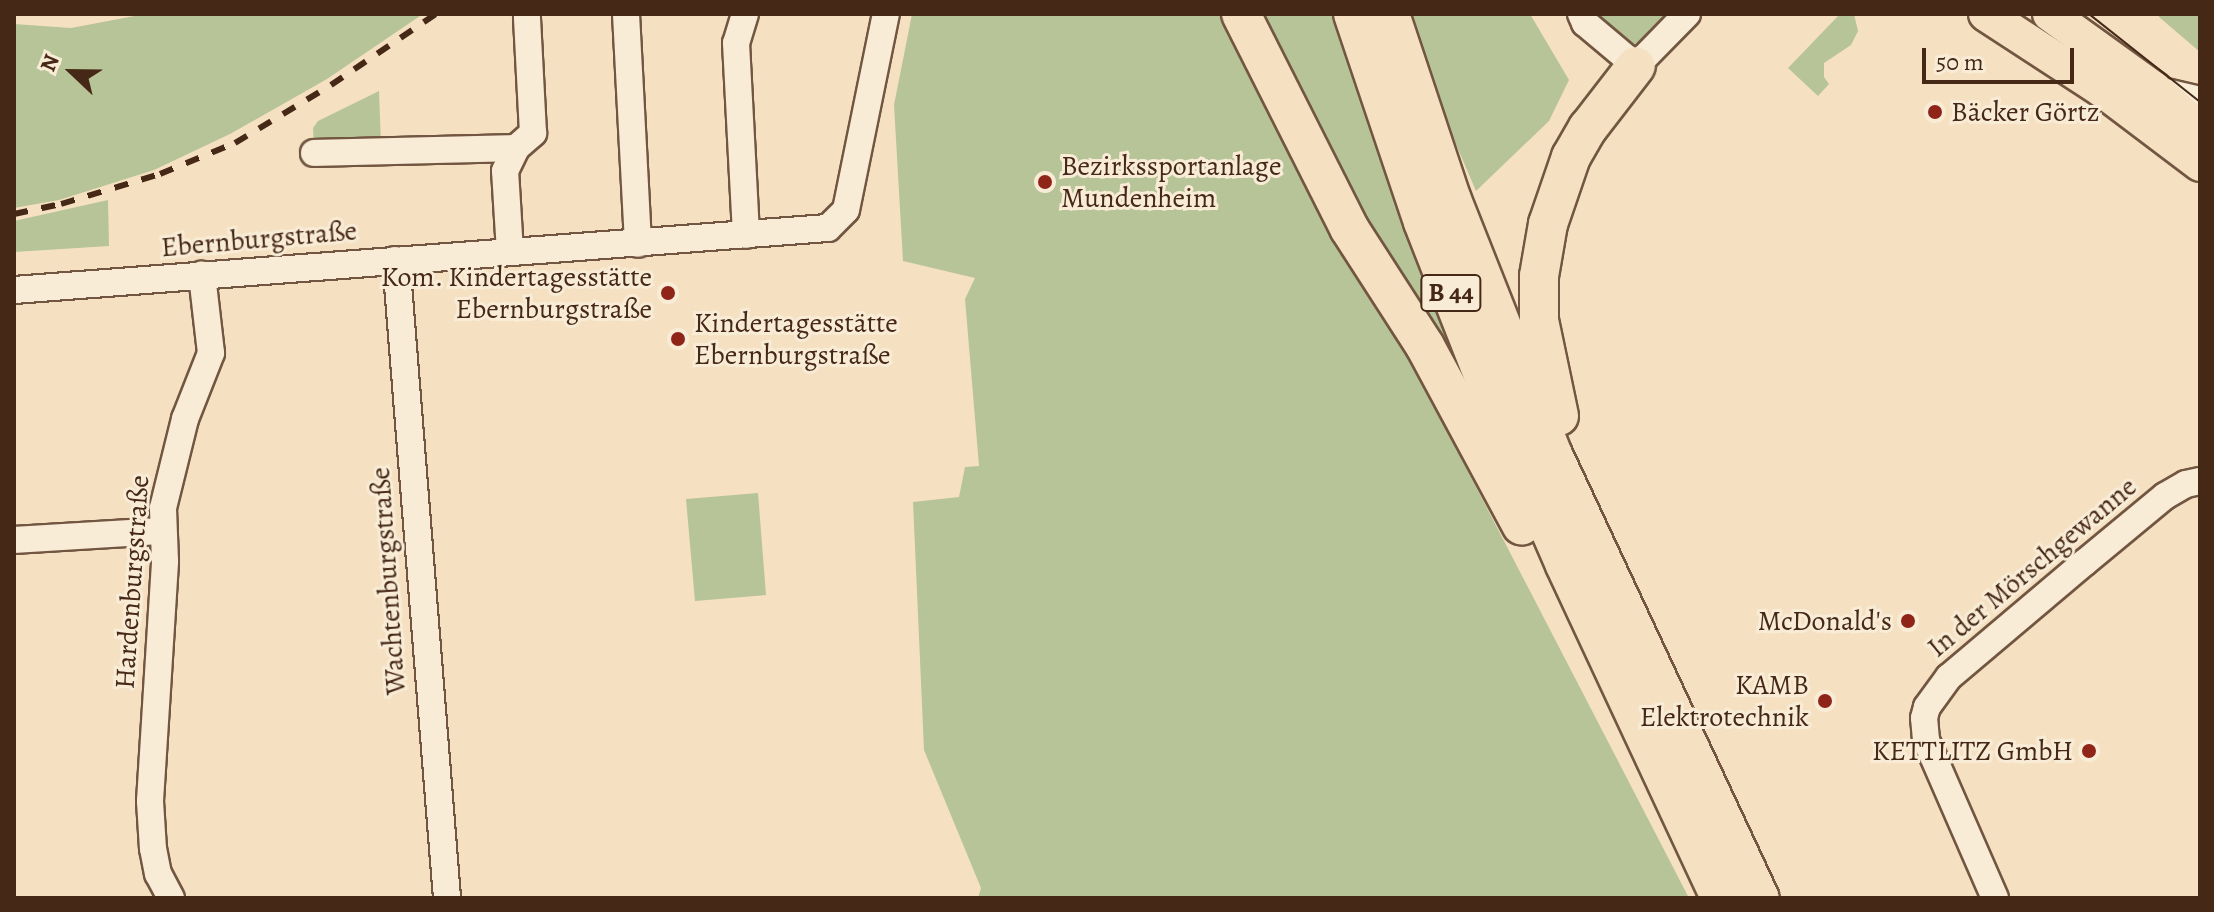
<!DOCTYPE html>
<html>
<head>
<meta charset="utf-8">
<style>
  body { margin:0 }
  #map { position:relative; width:2214px; height:912px; overflow:hidden; background:#f5e1c2; font-family:Alegreya,serif }
  div>[style] { position:absolute }
  .green>* { inset:0; background:#b7c497 }
  .roads { filter:drop-shadow(2px 0 #725641) drop-shadow(-2px 0 #725641) drop-shadow(0 2px #725641) drop-shadow(0 -2px #725641) }
  .minor>* { height:26px; margin:-13px; padding:0 13px; transform-origin:13px; border-radius:13px; background:#f8ecd7 }
  .major>* { height:34px; margin:-17px; padding:0 17px; transform-origin:17px; border-radius:17px; background:#f5e1c2 }
  .highway>* { height:38px; margin:-19px; padding:0 19px; transform-origin:19px; border-radius:19px; background:#f5e1c2 }
  .tram>* { height:2px; margin:-1px; padding:0 1px; transform-origin:1px; border-radius:1px; background:#462816 }
  .rail>* { height:6px; margin-top:-3px; transform-origin:0; background:repeating-linear-gradient(90deg,#462816 0 14px,transparent 0 28px) }
  .dots>* { width:22px; height:22px; translate:-50% -50%; box-sizing:border-box; border:4px solid #f8ecd7; border-radius:50% }
  span { translate:-50% -50%; white-space:nowrap; text-align:center; line-height:1.15; -webkit-text-stroke:6px #f8ecd7; paint-order:stroke }
  .shield-label span { padding:2px 6px; background:#f8ecd7; border:2px solid; border-radius:6px; -webkit-text-stroke-width:0 }
  .shield-label { font-size:26px; color:#462816; font-weight:700 }
  .poi-label { font-size:28px; color:#462816 }
  .left { translate:0 -50%; text-align:left }
  .right { translate:-100% -50%; text-align:right }
  .street-label { font-size:28px; color:#462816 }
  .frame { position:absolute; inset:0; border:16px solid #462816; pointer-events:none }
  .north { position:absolute; left:32px; top:32px; width:80px; height:80px; -webkit-text-stroke:6px #f8ecd7; paint-order:stroke; rotate:292deg; font-size:22px; font-weight:700; line-height:32px; text-align:center; color:#462816 }
  .north::after { content:''; display:block; margin:auto; width:28px; height:36px; background:#462816; clip-path:polygon(50% 0,100% 100%,50% 72%,0 100%) }
  .scale { position:absolute; left:1922px; top:48px; width:152px; height:36px; box-sizing:border-box; border:4px solid #462816; border-top:0; padding-left:10px; font-size:24px; line-height:28px; white-space:nowrap; color:#462816; -webkit-text-stroke:6px #f8ecd7; paint-order:stroke }
</style>
</head>
<body>
<div id="map">
  <div class="green">
    <i style="clip-path:polygon(145px 14px,423px 14px,327px 79px,230px 134px,154px 170px,59px 200px,14px 208px,14px 24px,71px 28px)"></i>
    <i style="clip-path:polygon(912px 14px,1231px 14px,1689px 898px,978px 898px,981px 888px,924px 750px,913px 502px,959px 497px,965px 467px,979px 466px,965px 299px,975px 278px,903px 261px,894px 105px)"></i>
    <i style="clip-path:polygon(1258px 14px,1341px 14px,1478px 398px,1383px 258px)"></i>
    <i style="clip-path:polygon(1405px 14px,1530px 14px,1569px 80px,1549px 121px,1476px 191px,1412px 41px)"></i>
    <i style="clip-path:polygon(1593px 14px,1672px 14px,1661px 31px,1636px 44px,1615px 37px)"></i>
    <i style="clip-path:polygon(1840px 14px,1854px 14px,1858px 31px,1851px 45px,1824px 63px,1824px 77px,1829px 84px,1818px 96px,1788px 68px)"></i>
    <i style="clip-path:polygon(2158px 14px,2200px 14px,2200px 52px,2159px 17px)"></i>
    <i style="clip-path:polygon(379px 91px,381px 145px,314px 146px,313px 128px,318px 121px)"></i>
    <i style="clip-path:polygon(108px 200px,109px 246px,14px 252px,14px 221px)"></i>
    <i style="clip-path:polygon(758px 493px,766px 595px,695px 601px,686px 499px)"></i>
  </div>
  <div class="roads">
    <div class="minor">
      <i style="left:626px;top:14px;width:230px;rotate:87deg"></i>
      <i style="left:745px;top:14px;width:30px;rotate:107deg"></i>
      <i style="left:736px;top:43px;width:192px;rotate:87deg"></i>
      <i style="left:1581px;top:14px;width:10px;rotate:66deg"></i>
      <i style="left:1585px;top:23px;width:67px;rotate:40.1deg"></i>
      <i style="left:1636px;top:66px;width:73px;rotate:-45.6deg"></i>
      <i style="left:2157px;top:90px;width:44px;rotate:13.1deg"></i>
      <i style="left:314px;top:153px;width:202px;rotate:-1.4deg"></i>
      <i style="left:510px;top:252px;width:81px;rotate:-93.5deg"></i>
      <i style="left:505px;top:171px;width:25px;rotate:-64deg"></i>
      <i style="left:516px;top:148px;width:23px;rotate:-41deg"></i>
      <i style="left:533px;top:133px;width:116px;rotate:-93deg"></i>
      <i style="left:396px;top:260px;width:640px;rotate:85.43deg"></i>
      <i style="left:14px;top:290px;width:816px;rotate:-4.36deg"></i>
      <i style="left:828px;top:228px;width:25px;rotate:-45deg"></i>
      <i style="left:846px;top:210px;width:200px;rotate:-78.5deg"></i>
      <i style="left:14px;top:540px;width:149px;rotate:-3.5deg"></i>
      <i style="left:171px;top:898px;width:27px;rotate:-118deg"></i>
      <i style="left:158px;top:874px;width:25px;rotate:-101deg"></i>
      <i style="left:153px;top:849px;width:48px;rotate:-93.6deg"></i>
      <i style="left:150px;top:801px;width:240px;rotate:-86.4deg"></i>
      <i style="left:165px;top:561px;width:53px;rotate:-92.2deg"></i>
      <i style="left:163px;top:508px;width:92px;rotate:-76.1deg"></i>
      <i style="left:185px;top:419px;width:71px;rotate:-68.5deg"></i>
      <i style="left:211px;top:353px;width:79px;rotate:-96.6deg"></i>
      <i style="left:1995px;top:898px;width:172px;rotate:-113.6deg"></i>
      <i style="left:1926px;top:740px;width:22px;rotate:-95deg"></i>
      <i style="left:1924px;top:718px;width:11px;rotate:-75deg"></i>
      <i style="left:1927px;top:707px;width:37px;rotate:-54deg"></i>
      <i style="left:1949px;top:677px;width:177px;rotate:-40.2deg"></i>
      <i style="left:2084px;top:563px;width:105px;rotate:-39.6deg"></i>
      <i style="left:2165px;top:496px;width:24px;rotate:-30deg"></i>
      <i style="left:2186px;top:484px;width:14px;rotate:-12deg"></i>
    </div>
    <div class="major">
      <i style="left:1986px;top:14px;width:137px;rotate:33.1deg"></i>
      <i style="left:2101px;top:89px;width:124px;rotate:37.1deg"></i>
      <i style="left:2050px;top:14px;width:128px;rotate:35.8deg"></i>
      <i style="left:2154px;top:89px;width:61px;rotate:41deg"></i>
    </div>
    <div class="highway">
      <i style="left:1241px;top:14px;width:240px;rotate:63.2deg"></i>
      <i style="left:1349px;top:228px;width:140px;rotate:57.2deg"></i>
      <i style="left:1425px;top:346px;width:204px;rotate:61.7deg"></i>
      <i style="left:1353px;top:14px;width:219px;rotate:71.4deg"></i>
      <i style="left:1423px;top:222px;width:173px;rotate:68.6deg"></i>
      <i style="left:1486px;top:383px;width:198px;rotate:66.5deg"></i>
      <i style="left:1565px;top:565px;width:367px;rotate:65deg"></i>
      <i style="left:1390px;top:14px;width:196px;rotate:71.6deg"></i>
      <i style="left:1452px;top:200px;width:277px;rotate:68.4deg"></i>
      <i style="left:1554px;top:457px;width:487px;rotate:65deg"></i>
      <i style="left:1559px;top:416px;width:98px;rotate:-101.8deg"></i>
      <i style="left:1539px;top:320px;width:44px;rotate:-90deg"></i>
      <i style="left:1539px;top:276px;width:53px;rotate:-80.2deg"></i>
      <i style="left:1548px;top:224px;width:71px;rotate:-71.1deg"></i>
      <i style="left:1571px;top:157px;width:34px;rotate:-60deg"></i>
      <i style="left:1588px;top:128px;width:78px;rotate:-52.3deg"></i>
    </div>
  </div>
  <div class="tram">
    <i style="left:2089px;top:14px;width:142px;rotate:38.4deg"></i>
  </div>
  <div class="rail">
    <i style="left:14px;top:214px;width:48px;rotate:-12deg"></i>
    <i style="left:61px;top:204px;width:103px;rotate:-16.9deg"></i>
    <i style="left:160px;top:174px;width:81px;rotate:-22.5deg"></i>
    <i style="left:235px;top:143px;width:112px;rotate:-31.1deg"></i>
    <i style="left:331px;top:85px;width:127px;rotate:-34.1deg"></i>
  </div>
  <div class="dots">
    <i style="left:1935px;top:112px;background:#8f2418"></i>
    <i style="left:1045px;top:182px;background:#8f2418"></i>
    <i style="left:668px;top:293px;background:#8f2418"></i>
    <i style="left:678px;top:339px;background:#8f2418"></i>
    <i style="left:1908px;top:621px;background:#8f2418"></i>
    <i style="left:1825px;top:701px;background:#8f2418"></i>
    <i style="left:2089px;top:751px;background:#8f2418"></i>
  </div>
  <div class="shield-label">
    <span style="left:1451px;top:293px">B 44</span>
  </div>
  <div class="poi-label">
    <span class="left" style="left:1951px;top:112px">Bäcker Görtz</span>
    <span class="left" style="left:1061px;top:182px">Bezirkssportanlage<br>Mundenheim</span>
    <span class="right" style="left:652px;top:293px">Kom. Kindertagesstätte<br>Ebernburgstraße</span>
    <span class="left" style="left:694px;top:339px">Kindertagesstätte<br>Ebernburgstraße</span>
    <span class="right" style="left:1892px;top:621px">McDonald's</span>
    <span class="right" style="left:1809px;top:701px">KAMB<br>Elektrotechnik</span>
    <span class="right" style="left:2073px;top:751px">KETTLITZ GmbH</span>
  </div>
  <div class="street-label">
    <span style="left:259px;top:239px;rotate:-5deg">Ebernburgstraße</span>
    <span style="left:2032px;top:567px;rotate:-40deg">In der Mörschgewanne</span>
    <span style="left:388px;top:581px;rotate:-94deg">Wachtenburgstraße</span>
    <span style="left:132px;top:582px;rotate:-86deg">Hardenburgstraße</span>
  </div>
  <div class="frame"></div>
  <div class="north">N</div>
  <div class="scale">50 m</div>
</div>
</body>
</html>
